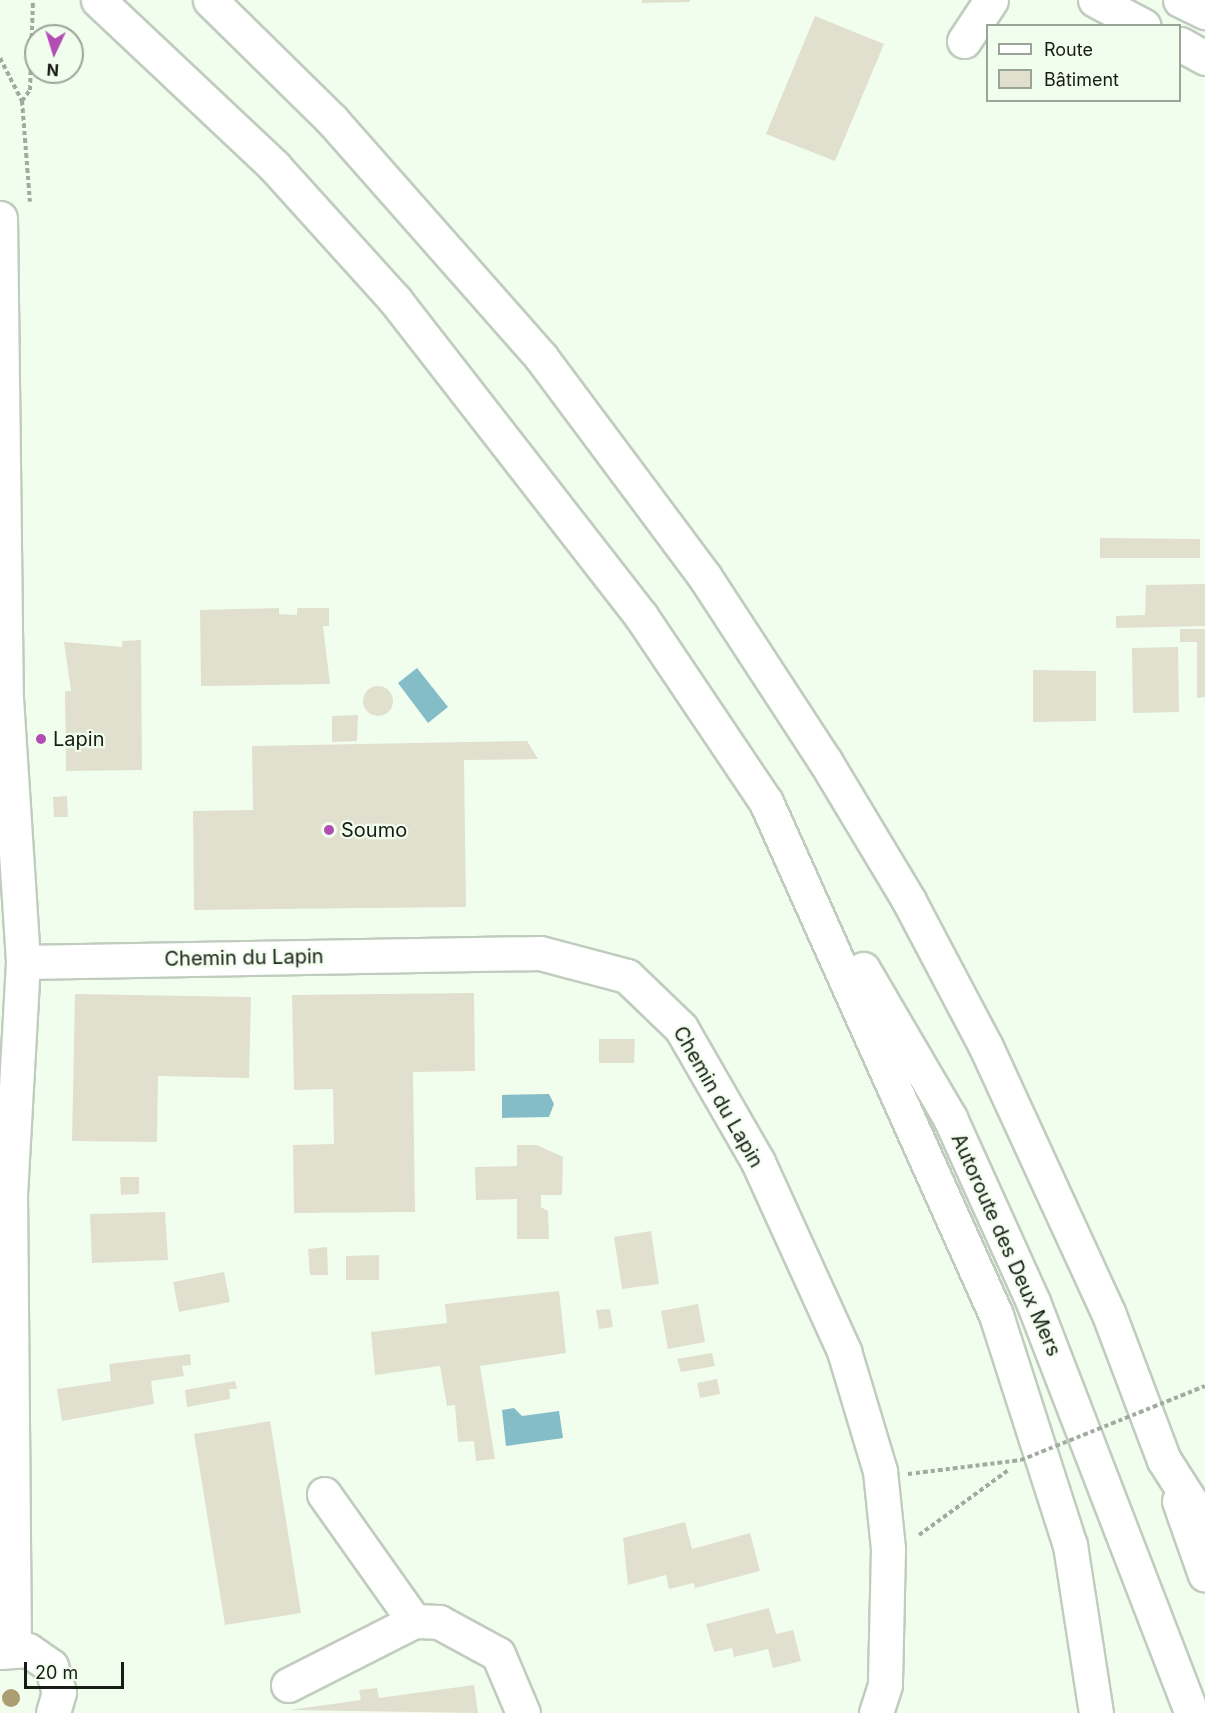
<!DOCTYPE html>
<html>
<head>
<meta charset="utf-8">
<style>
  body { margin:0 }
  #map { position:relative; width:1205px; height:1713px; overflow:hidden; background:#f1feee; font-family:Inter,sans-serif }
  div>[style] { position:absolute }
  .water>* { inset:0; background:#84bdc7 }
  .building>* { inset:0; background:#e1e0ce }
  .round { border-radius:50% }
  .path>* { height:4px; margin-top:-2px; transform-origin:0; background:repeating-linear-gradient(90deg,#a0aa9e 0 4.5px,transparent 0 7.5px) }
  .roads { filter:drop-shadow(2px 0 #c0cdbe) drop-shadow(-2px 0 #c0cdbe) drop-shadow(0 2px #c0cdbe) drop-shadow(0 -2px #c0cdbe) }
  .minor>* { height:33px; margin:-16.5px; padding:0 16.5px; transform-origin:16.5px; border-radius:16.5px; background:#fff }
  .major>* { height:33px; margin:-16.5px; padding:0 16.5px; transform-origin:16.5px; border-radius:16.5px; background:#fff }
  .highway>* { height:33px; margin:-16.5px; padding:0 16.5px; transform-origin:16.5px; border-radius:16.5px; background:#fff }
  .path-bridge>* { height:4px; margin-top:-2px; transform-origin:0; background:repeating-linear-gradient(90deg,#a0aa9e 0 4.5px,transparent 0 7.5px) }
  .trees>* { width:18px; height:18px; margin:-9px; border-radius:50%; background:#ad9d73 }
  .dots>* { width:16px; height:16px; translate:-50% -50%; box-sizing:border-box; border:3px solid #f1feee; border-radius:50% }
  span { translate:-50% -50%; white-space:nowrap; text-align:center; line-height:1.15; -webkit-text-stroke:4.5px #f1feee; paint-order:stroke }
  .poi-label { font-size:20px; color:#181c17 }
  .left { translate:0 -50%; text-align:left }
  .street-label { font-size:20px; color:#181c17 }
  .legend { position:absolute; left:986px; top:24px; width:195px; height:78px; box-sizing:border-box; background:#f1feee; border:2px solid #9aa498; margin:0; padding:8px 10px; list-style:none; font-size:18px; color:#181c17 }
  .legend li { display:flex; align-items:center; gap:12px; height:30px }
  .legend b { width:30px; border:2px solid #9aa498 }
  .north { position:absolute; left:24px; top:24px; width:60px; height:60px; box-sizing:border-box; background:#f1feee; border:2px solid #9aa498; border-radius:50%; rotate:184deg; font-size:16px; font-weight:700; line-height:24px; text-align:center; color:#181c17 }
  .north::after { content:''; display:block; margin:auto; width:21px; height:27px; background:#b24db3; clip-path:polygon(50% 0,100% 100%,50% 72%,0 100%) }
  .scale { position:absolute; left:24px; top:1662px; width:100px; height:27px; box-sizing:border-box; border:3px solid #181c17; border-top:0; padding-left:8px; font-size:18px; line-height:21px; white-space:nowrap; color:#181c17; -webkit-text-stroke:4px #f1feee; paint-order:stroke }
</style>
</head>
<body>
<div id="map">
  <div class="water">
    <i style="clip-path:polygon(417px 668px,448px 707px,428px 723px,398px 683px)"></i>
    <i style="clip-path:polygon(549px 1094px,554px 1104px,549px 1117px,502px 1118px,502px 1095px)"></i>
    <i style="clip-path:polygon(514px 1408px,522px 1416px,559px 1411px,563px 1438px,506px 1446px,502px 1410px)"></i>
  </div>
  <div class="building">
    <i style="clip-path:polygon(642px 0,690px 0,690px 2px,642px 3px)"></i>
    <i style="clip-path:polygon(815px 16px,884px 44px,835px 161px,766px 134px)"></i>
    <i style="clip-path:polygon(1100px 538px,1200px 539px,1200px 558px,1100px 558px)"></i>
    <i style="clip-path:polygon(1205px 584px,1205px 626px,1116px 628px,1116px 616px,1145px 615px,1146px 585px)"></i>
    <i style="clip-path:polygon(279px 608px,279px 614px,297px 615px,297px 608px,329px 608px,329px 626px,323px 626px,330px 684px,201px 686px,200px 610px)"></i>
    <i style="clip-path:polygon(1180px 629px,1205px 629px,1205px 697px,1197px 698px,1197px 642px,1180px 642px)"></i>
    <i style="clip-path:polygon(141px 640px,142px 770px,66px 771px,65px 691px,71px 691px,64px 642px,122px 647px,122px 641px)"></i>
    <i style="clip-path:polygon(1178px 647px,1179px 712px,1133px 713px,1132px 648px)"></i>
    <i style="clip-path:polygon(1033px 670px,1096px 671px,1096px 721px,1033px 722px)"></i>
    <i class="round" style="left:363px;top:686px;width:30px;height:30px"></i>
    <i style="clip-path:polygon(358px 715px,357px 741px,332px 742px,332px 716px)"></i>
    <i style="clip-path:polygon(527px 741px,538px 759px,464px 760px,466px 907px,194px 910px,193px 811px,253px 810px,252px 746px)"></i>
    <i style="clip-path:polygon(67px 796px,68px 817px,54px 817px,53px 797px)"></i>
    <i style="clip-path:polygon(474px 993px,475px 1071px,413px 1072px,415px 1212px,294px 1213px,293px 1145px,334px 1144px,333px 1089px,294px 1090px,292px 995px)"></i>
    <i style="clip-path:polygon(75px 994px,251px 997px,249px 1078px,158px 1076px,157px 1142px,72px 1141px)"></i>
    <i style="clip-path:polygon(599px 1039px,635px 1039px,634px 1063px,599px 1063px)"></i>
    <i style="clip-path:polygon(517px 1145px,537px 1145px,563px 1157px,562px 1195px,541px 1195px,541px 1207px,548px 1211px,549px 1239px,517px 1239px,517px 1199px,476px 1200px,475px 1167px,517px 1166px)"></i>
    <i style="clip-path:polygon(120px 1177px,139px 1177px,139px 1194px,121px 1195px)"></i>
    <i style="clip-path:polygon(165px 1212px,168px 1260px,92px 1263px,90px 1214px)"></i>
    <i style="clip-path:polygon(651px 1231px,659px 1284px,622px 1289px,614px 1237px)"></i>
    <i style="clip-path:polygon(327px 1247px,328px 1275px,310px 1275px,308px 1249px)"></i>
    <i style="clip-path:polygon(379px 1255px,379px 1280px,346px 1280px,346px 1256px)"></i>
    <i style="clip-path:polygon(224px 1272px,230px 1302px,179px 1312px,173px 1282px)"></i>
    <i style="clip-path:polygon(559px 1291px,566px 1353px,480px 1366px,495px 1459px,476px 1461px,474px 1441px,458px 1442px,455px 1405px,447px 1406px,440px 1366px,375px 1375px,371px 1332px,447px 1323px,445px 1304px)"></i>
    <i style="clip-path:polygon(698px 1304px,705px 1342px,668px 1349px,661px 1311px)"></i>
    <i style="clip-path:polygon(610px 1309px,613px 1327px,599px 1329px,596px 1310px)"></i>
    <i style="clip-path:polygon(712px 1353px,715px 1366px,681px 1372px,677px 1359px)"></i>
    <i style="clip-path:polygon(190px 1354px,191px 1365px,182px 1366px,184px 1376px,151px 1381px,154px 1404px,62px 1421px,57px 1389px,111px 1381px,109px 1364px)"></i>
    <i style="clip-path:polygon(717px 1379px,720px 1394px,700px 1398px,697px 1383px)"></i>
    <i style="clip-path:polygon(235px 1381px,237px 1389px,229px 1389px,230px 1399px,187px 1407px,185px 1390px)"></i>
    <i style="clip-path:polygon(270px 1421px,301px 1613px,225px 1625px,194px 1434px)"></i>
    <i style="clip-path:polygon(685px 1522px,692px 1549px,750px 1533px,760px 1571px,695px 1588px,694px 1583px,669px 1589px,666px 1575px,628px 1585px,623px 1538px)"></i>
    <i style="clip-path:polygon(769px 1608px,776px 1634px,793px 1630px,801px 1661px,773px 1668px,768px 1649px,734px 1657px,732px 1648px,714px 1652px,706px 1624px)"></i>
    <i style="clip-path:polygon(474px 1685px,478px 1713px,289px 1710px,361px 1700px,359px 1690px,377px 1688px,379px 1698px)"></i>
  </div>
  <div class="path">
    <i style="left:0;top:58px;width:48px;rotate:62.9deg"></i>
    <i style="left:22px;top:101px;width:101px;rotate:85.5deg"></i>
    <i style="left:22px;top:101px;width:14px;rotate:-54deg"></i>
    <i style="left:30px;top:90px;width:90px;rotate:-88.1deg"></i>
    <i style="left:919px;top:1535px;width:112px;rotate:-36deg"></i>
  </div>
  <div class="roads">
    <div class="minor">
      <i style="left:964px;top:41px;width:49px;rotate:-56.6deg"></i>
      <i style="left:23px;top:962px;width:517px;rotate:-1deg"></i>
      <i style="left:540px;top:953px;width:90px;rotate:14.8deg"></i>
      <i style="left:627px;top:976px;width:75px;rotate:43.9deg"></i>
      <i style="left:681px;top:1028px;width:155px;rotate:60.1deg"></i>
      <i style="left:758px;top:1162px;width:208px;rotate:65.5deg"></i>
      <i style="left:844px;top:1351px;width:125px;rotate:73.3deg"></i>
      <i style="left:880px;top:1471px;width:78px;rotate:84.1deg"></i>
      <i style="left:888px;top:1549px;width:136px;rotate:91.3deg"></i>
      <i style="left:885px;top:1685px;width:29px;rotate:108deg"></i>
      <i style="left:324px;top:1494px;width:156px;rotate:54.7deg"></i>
      <i style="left:288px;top:1685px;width:141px;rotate:-26.9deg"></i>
      <i style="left:414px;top:1621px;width:25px;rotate:2deg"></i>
      <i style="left:439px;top:1622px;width:67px;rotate:28.5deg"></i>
      <i style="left:498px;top:1654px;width:64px;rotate:67deg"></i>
    </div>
    <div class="major">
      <i style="left:1095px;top:0;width:55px;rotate:28deg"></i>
      <i style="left:1180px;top:0;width:28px;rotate:26deg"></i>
      <i style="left:1180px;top:44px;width:29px;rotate:29deg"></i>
      <i style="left:0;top:218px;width:480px;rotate:89.3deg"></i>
      <i style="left:6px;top:698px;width:265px;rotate:86.3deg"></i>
      <i style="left:23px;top:962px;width:231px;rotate:93.2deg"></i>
      <i style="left:10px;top:1193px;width:456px;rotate:89.5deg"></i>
      <i style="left:0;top:1652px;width:28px;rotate:-4deg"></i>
      <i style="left:28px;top:1650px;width:28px;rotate:35deg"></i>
      <i style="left:51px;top:1666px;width:27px;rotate:73deg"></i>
      <i style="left:59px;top:1692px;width:22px;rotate:106deg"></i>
    </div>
    <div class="highway">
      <i style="left:98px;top:0;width:242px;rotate:43.3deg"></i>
      <i style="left:274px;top:166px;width:181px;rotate:47.9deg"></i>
      <i style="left:395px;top:300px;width:400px;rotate:52.1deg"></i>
      <i style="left:641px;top:616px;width:224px;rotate:56.1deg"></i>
      <i style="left:766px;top:802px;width:562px;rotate:65.85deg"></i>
      <i style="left:996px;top:1315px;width:242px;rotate:72.2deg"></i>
      <i style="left:1070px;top:1545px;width:170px;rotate:81.2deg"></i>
      <i style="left:210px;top:0;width:171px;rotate:44.5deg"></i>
      <i style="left:332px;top:120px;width:316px;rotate:48.6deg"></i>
      <i style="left:541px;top:357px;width:274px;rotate:53.3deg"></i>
      <i style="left:705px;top:577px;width:220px;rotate:56.9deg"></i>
      <i style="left:825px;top:761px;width:163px;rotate:59deg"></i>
      <i style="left:909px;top:901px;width:165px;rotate:62.2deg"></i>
      <i style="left:986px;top:1047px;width:292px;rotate:65.3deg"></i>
      <i style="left:1108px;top:1312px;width:158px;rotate:69.3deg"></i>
      <i style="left:1164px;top:1460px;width:76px;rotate:57.4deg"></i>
      <i style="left:863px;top:969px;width:173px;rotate:59.7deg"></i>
      <i style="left:950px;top:1118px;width:202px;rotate:65.7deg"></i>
      <i style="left:1033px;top:1302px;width:441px;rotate:68.9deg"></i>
      <i style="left:1179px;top:1501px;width:78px;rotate:70.6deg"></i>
    </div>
  </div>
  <div class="path-bridge">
    <i style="left:908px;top:1474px;width:114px;rotate:-7.1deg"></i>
    <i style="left:1021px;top:1460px;width:198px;rotate:-21.9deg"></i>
  </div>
  <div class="trees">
    <i style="left:11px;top:1698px"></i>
  </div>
  <div class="dots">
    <i style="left:41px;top:739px;background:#b24db3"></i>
    <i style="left:329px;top:830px;background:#b24db3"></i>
  </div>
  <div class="poi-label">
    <span class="left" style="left:53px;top:739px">Lapin</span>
    <span class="left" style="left:341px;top:830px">Soumo</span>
  </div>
  <div class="street-label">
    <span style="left:244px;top:958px;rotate:-1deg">Chemin du Lapin</span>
    <span style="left:718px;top:1097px;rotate:60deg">Chemin du Lapin</span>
    <span style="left:1006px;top:1245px;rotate:66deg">Autoroute des Deux Mers</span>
  </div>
  <ul class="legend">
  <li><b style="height:8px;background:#fff"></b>Route</li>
  <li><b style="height:16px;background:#e1e0ce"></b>Bâtiment</li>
  </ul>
  <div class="north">N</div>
  <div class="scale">20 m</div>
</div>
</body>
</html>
